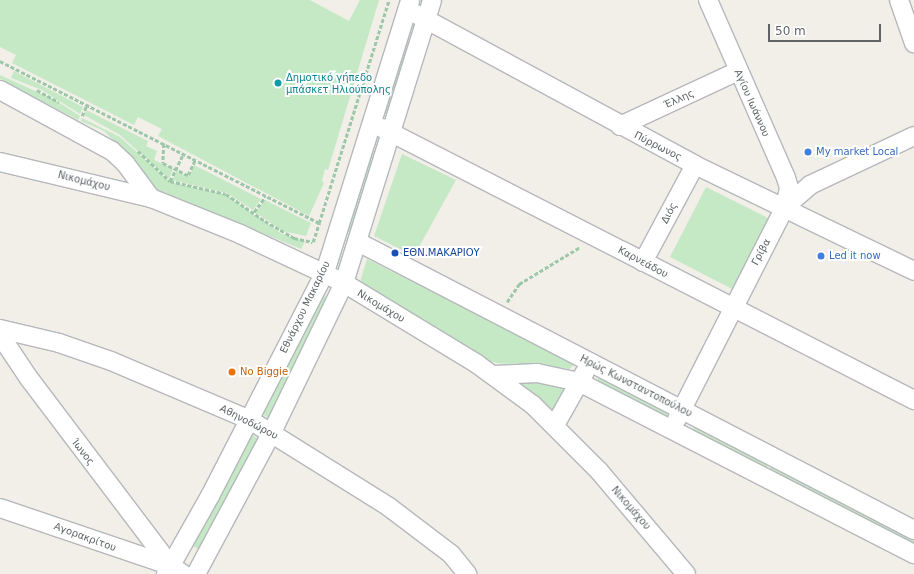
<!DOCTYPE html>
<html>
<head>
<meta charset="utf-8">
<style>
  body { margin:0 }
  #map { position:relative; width:914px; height:574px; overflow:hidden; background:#f1efe8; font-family:"DejaVu Sans",sans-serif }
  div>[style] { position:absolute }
  .green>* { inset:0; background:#c5e8c5 }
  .path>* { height:2.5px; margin-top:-1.25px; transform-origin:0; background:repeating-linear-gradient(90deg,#9cc7a9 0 4px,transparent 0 6px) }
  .roads { filter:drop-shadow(1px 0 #b5b8bc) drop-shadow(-1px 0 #b5b8bc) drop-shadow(0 1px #b5b8bc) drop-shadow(0 -1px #b5b8bc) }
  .minor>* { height:18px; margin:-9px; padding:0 9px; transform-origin:9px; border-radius:9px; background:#fff }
  .dots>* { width:11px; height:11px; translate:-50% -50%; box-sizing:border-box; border:2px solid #fff; border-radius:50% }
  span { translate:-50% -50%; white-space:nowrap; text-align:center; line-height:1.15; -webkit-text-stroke:4px #fff; paint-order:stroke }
  .culture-label { font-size:10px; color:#0d838f }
  .left { translate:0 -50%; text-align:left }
  .street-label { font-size:10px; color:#5f6368 }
  .shop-label { font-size:10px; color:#366cbe }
  .transit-label { font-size:10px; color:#164399 }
  .food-label { font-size:10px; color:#c56008 }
  .scale { position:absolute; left:768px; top:24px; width:113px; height:18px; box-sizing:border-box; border:2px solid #5f6368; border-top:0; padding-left:5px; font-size:12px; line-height:14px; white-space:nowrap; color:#5f6368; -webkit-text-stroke:3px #fff; paint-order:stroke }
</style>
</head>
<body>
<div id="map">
  <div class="green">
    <i style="clip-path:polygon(0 0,310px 0,349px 21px,360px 0,379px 0,328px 170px,325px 169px,322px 181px,324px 183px,309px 216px,158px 136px,162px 129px,138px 117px,134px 125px,12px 63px,16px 55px,0 47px)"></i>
    <i style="clip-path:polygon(409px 40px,411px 40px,388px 114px,386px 114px,384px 112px,406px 42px)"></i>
    <i style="clip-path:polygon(14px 71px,83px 107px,80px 114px,42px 90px,11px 78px)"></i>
    <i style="clip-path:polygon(0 75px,55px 100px,80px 116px,78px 120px,0 79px)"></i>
    <i style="clip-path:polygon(86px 110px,148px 141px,146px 146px,157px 151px,154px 160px,173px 169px,169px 179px,120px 135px,84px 115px)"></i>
    <i style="clip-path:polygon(82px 118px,120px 137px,170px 182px,226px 195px,282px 234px,305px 241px,301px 249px,158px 190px,118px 145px,104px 131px,81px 121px)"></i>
    <i style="clip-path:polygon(372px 150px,378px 152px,353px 233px,346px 231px)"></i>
    <i style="clip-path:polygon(402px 154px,456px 180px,414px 256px,374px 236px)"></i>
    <i style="clip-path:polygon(194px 165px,261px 199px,253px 210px,227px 193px,172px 180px,177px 171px,189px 177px)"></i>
    <i style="clip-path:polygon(706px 187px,770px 219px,734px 290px,670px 257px)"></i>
    <i style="clip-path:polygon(265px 200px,311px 223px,306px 236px,283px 231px,255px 212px)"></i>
    <i style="clip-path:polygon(367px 259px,573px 362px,574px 365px,569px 369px,497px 363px,485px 360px,360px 282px)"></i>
    <i style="clip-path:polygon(324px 296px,332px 300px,270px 419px,262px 414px)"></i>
    <i style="clip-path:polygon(599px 376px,671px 413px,668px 420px,596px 383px)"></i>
    <i style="clip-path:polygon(520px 379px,563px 385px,563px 394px,555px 410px,547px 408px,519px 385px,517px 382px)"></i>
    <i style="clip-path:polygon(695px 425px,768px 463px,765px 470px,692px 432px)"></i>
    <i style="clip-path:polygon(252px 435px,259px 439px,200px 550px,193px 546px)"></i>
    <i style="clip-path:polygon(772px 465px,914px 538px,914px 547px,768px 472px)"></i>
  </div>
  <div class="path">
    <i style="left:0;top:61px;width:358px;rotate:26.9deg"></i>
    <i style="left:319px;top:223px;width:234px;rotate:-72.6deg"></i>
    <i style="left:37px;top:90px;width:25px;rotate:29deg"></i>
    <i style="left:82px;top:116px;width:13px;rotate:-67deg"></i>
    <i style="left:164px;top:144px;width:19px;rotate:93deg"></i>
    <i style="left:163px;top:163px;width:28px;rotate:26deg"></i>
    <i style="left:188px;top:175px;width:17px;rotate:-65deg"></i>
    <i style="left:138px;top:151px;width:44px;rotate:43.2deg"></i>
    <i style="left:170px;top:181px;width:57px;rotate:13.1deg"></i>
    <i style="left:226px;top:194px;width:47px;rotate:34.7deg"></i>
    <i style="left:265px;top:221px;width:34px;rotate:30deg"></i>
    <i style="left:294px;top:238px;width:19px;rotate:12deg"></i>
    <i style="left:313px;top:242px;width:20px;rotate:-72deg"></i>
    <i style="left:170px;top:181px;width:30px;rotate:-64deg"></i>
    <i style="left:254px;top:212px;width:19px;rotate:-54deg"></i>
    <i style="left:507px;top:302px;width:22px;rotate:-56deg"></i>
    <i style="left:519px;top:284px;width:71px;rotate:-31.2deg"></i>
  </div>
  <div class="roads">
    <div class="minor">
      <i style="left:708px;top:0;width:194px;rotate:66.3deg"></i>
      <i style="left:786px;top:178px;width:10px;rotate:73deg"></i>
      <i style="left:789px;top:188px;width:19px;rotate:102deg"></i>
      <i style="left:899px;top:0;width:46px;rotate:70.8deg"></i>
      <i style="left:416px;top:14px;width:317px;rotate:28.4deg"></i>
      <i style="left:695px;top:165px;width:243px;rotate:25.8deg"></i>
      <i style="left:0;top:90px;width:128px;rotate:28.6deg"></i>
      <i style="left:112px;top:151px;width:18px;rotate:43deg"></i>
      <i style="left:125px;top:163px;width:44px;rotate:53.4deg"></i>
      <i style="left:620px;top:126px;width:130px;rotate:-25deg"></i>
      <i style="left:382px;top:128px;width:598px;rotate:27.08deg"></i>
      <i style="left:0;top:162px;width:155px;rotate:13.4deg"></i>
      <i style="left:151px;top:198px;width:96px;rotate:22deg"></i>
      <i style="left:240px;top:234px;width:115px;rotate:25.2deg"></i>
      <i style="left:344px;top:283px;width:156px;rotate:31.3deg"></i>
      <i style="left:477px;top:364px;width:69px;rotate:36.2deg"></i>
      <i style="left:533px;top:405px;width:93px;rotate:45deg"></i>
      <i style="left:599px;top:471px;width:135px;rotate:49.8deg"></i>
      <i style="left:358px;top:242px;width:626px;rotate:27.38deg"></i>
      <i style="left:643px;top:262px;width:110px;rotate:-61.8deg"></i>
      <i style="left:0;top:329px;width:61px;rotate:13.3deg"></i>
      <i style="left:59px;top:343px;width:55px;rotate:19.1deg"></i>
      <i style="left:111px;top:361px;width:151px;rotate:23deg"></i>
      <i style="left:250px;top:420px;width:164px;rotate:32deg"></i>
      <i style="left:389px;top:507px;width:78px;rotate:37.2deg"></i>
      <i style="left:451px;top:554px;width:26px;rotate:51deg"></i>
      <i style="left:0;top:335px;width:50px;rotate:56.3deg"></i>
      <i style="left:28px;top:377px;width:237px;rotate:52.9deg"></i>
      <i style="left:495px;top:375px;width:42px;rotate:-2.7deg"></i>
      <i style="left:537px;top:373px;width:43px;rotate:12.1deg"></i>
      <i style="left:579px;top:382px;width:377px;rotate:27.2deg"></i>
      <i style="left:677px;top:419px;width:238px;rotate:-63deg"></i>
      <i style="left:785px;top:207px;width:33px;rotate:-41deg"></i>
      <i style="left:810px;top:185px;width:115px;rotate:-25.2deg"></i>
      <i style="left:555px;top:425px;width:61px;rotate:-60.5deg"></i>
      <i style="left:0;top:508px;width:181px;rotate:18.7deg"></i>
      <i style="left:171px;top:566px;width:14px;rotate:34deg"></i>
      <i style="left:166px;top:574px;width:90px;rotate:-60.6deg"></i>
      <i style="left:210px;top:496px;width:252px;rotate:-62.8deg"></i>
      <i style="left:325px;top:272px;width:285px;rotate:-72.6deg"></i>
      <i style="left:196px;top:574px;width:161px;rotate:-61.8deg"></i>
      <i style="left:272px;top:432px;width:165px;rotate:-64.2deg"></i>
      <i style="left:344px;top:283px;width:296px;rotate:-72.7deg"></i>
    </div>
  </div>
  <div class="dots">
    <i style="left:278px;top:83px;background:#0f9aa8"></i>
    <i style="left:808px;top:152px;background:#3f7fe0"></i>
    <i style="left:395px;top:253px;background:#1a4fb4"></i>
    <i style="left:821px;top:256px;background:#3f7fe0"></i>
    <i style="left:232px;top:372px;background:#e8710a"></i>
  </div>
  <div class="culture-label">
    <span class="left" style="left:286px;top:83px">Δημοτικό γήπεδο<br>μπάσκετ Ηλιούπολης</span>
  </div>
  <div class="street-label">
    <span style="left:679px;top:99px;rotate:-25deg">Έλλης</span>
    <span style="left:752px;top:103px;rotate:66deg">Αγίου Ιωάννου</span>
    <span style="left:658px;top:146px;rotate:27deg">Πύρρωνος</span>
    <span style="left:84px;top:181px;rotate:14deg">Νικομάχου</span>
    <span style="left:669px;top:213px;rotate:-62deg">Διός</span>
    <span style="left:761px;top:252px;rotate:-62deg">Γρίβα</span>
    <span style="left:643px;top:262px;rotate:28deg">Καρνεάδου</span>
    <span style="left:381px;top:306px;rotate:31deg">Νικομάχου</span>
    <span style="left:305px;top:307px;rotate:-64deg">Εθνάρχου Μακαρίου</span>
    <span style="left:636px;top:386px;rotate:27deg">Ηρώς Κωνσταντοπούλου</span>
    <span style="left:249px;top:422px;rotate:27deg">Αθηνοδώρου</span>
    <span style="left:83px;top:452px;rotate:53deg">Ίωνος</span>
    <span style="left:631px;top:508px;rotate:49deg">Νικομάχου</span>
    <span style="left:85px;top:537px;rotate:20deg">Αγορακρίτου</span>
  </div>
  <div class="shop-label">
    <span class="left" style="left:816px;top:152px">My market Local</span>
    <span class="left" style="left:829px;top:256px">Led it now</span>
  </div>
  <div class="transit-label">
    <span class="left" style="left:403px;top:253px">ΕΘΝ.ΜΑΚΑΡΙΟΥ</span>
  </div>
  <div class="food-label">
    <span class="left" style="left:240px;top:372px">Νο Biggie</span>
  </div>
  <div class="scale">50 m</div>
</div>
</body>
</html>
